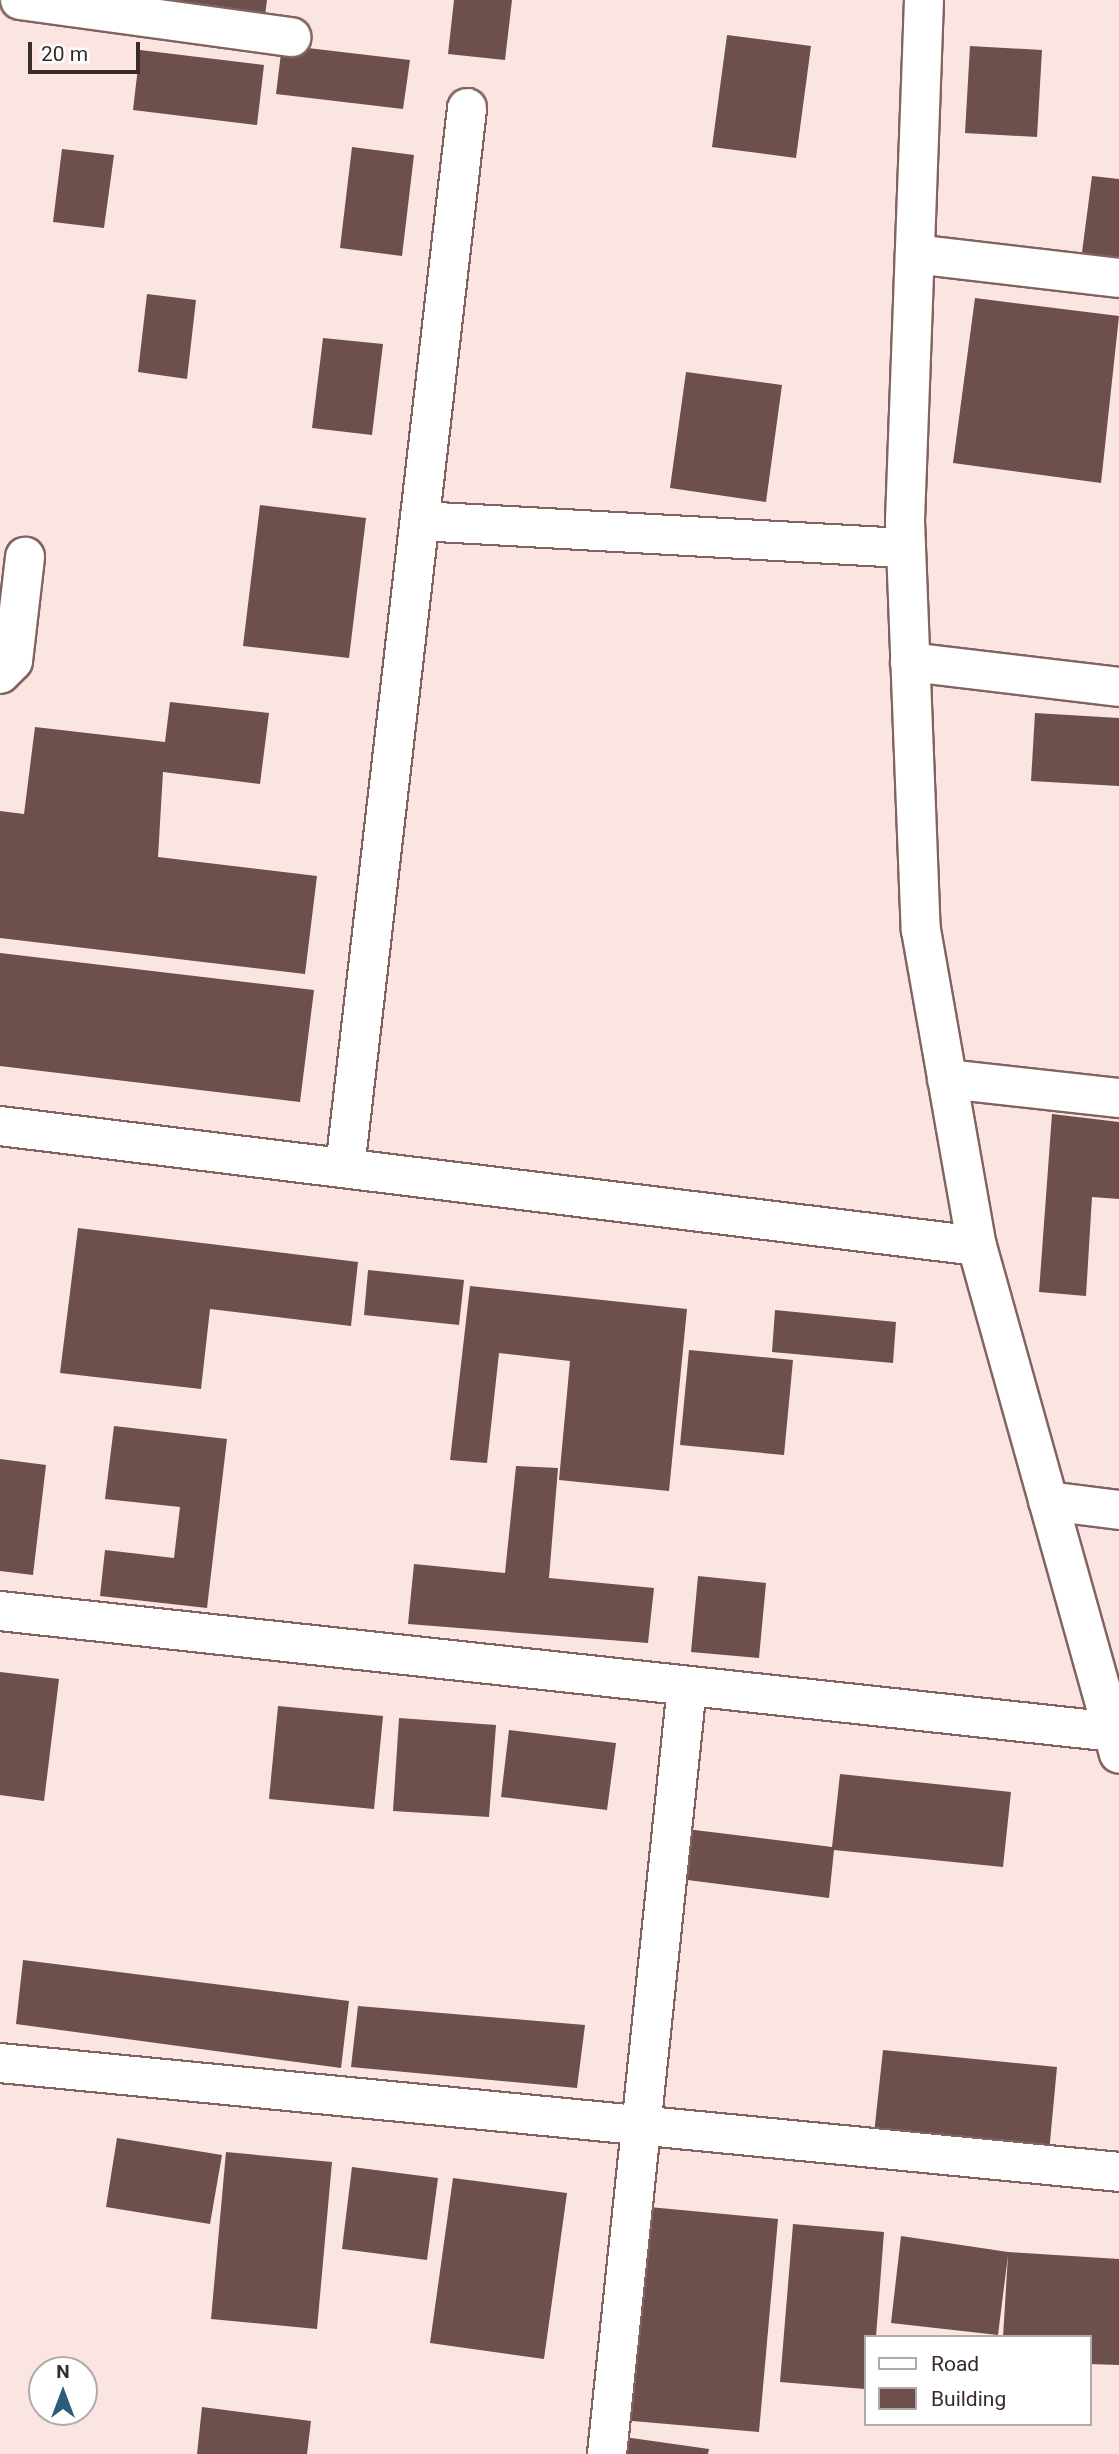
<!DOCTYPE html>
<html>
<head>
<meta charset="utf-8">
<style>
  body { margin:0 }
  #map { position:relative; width:1119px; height:2454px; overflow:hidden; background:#fbe5e2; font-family:Roboto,sans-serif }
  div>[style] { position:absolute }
  .building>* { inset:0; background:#6d4f4c }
  .roads { filter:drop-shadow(2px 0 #82635f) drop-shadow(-2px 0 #82635f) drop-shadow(0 2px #82635f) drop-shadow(0 -2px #82635f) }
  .minor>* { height:38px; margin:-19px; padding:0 19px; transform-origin:19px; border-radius:19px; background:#fff }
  span { translate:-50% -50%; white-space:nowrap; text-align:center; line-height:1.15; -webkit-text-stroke:7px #fff; paint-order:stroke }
  .legend { position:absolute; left:864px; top:2335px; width:228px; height:91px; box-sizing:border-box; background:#fff; border:2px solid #b0abaa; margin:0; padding:9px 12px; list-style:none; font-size:21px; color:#392c2a }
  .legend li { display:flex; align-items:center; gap:14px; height:35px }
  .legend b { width:35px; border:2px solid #b0abaa }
  .north { position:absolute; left:28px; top:2356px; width:70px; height:70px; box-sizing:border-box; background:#fff; border:2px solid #b0abaa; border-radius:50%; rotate:0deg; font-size:19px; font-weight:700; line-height:28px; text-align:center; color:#392c2a }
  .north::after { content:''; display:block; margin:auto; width:24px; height:32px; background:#2a5d7a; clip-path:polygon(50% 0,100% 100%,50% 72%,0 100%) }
  .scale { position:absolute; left:28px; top:42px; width:112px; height:32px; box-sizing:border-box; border:4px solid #392c2a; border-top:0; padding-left:9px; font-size:21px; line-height:24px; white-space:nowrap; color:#392c2a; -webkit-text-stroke:5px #fff; paint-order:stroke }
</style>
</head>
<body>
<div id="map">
  <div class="building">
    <i style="clip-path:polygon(165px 0,267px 0,265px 16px)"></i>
    <i style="clip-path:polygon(454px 0,512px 0,505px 60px,448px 54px)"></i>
    <i style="clip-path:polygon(727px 35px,811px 46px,796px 158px,712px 147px)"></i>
    <i style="clip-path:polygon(282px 45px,410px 60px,403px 109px,276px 94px)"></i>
    <i style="clip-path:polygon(970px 46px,1042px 50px,1037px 137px,965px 133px)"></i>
    <i style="clip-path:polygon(140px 50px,264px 65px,257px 125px,133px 110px)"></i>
    <i style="clip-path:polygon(352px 147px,414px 155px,402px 256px,340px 248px)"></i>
    <i style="clip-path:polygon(62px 149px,114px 155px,104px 228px,53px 222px)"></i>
    <i style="clip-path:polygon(1092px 176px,1119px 179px,1119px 265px,1081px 260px)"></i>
    <i style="clip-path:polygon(147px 294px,196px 300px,187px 379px,138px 372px)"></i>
    <i style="clip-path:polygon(975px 298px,1119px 316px,1101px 483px,953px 463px)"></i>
    <i style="clip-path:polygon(323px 338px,383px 344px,372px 435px,312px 428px)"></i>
    <i style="clip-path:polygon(686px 372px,782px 385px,766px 502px,670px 488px)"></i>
    <i style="clip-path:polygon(260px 505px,366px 518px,349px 658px,243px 646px)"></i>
    <i style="clip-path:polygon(170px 702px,269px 713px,260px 784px,163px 772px,158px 857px,317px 876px,305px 974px,0 938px,0 811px,24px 814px,35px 727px,165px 742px)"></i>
    <i style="clip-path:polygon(1035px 713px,1119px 718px,1119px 786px,1031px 781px)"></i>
    <i style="clip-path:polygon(0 953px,314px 990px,300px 1102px,0 1066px)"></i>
    <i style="clip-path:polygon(1052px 1114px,1119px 1122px,1119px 1199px,1092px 1197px,1086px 1296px,1039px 1292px)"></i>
    <i style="clip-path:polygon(78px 1228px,358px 1262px,351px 1326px,210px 1309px,201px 1389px,60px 1373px)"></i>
    <i style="clip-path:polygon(368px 1270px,464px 1280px,459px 1325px,364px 1315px)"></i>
    <i style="clip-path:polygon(470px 1286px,687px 1309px,669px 1491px,559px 1480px,570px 1361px,499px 1353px,487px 1463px,450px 1460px)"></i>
    <i style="clip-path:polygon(775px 1310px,896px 1322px,893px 1363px,772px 1352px)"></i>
    <i style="clip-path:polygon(689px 1350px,793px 1360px,784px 1455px,680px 1445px)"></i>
    <i style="clip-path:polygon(114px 1426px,227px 1439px,207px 1608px,100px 1596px,105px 1550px,174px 1558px,180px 1507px,105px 1499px)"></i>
    <i style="clip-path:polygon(0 1459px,46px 1465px,33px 1575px,0 1571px)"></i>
    <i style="clip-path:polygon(516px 1466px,558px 1468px,549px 1578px,654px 1588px,648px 1643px,408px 1624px,414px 1564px,505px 1573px)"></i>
    <i style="clip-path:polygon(698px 1576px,766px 1583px,759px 1658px,691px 1652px)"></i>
    <i style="clip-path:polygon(0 1672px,59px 1679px,44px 1801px,0 1795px)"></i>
    <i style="clip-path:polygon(278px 1706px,383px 1716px,374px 1809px,269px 1799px)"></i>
    <i style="clip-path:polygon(399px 1718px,496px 1725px,489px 1817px,393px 1811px)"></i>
    <i style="clip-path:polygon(509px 1730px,616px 1743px,607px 1810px,501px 1797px)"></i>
    <i style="clip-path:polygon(840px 1774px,1011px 1792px,1003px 1867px,834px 1850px,829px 1898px,656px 1876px,662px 1826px,832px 1847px)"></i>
    <i style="clip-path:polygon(23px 1960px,349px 2001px,341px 2068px,16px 2024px)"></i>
    <i style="clip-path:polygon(358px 2006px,585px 2025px,577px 2088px,351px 2067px)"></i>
    <i style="clip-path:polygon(883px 2050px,1057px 2067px,1049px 2152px,874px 2134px)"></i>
    <i style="clip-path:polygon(117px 2138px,222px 2155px,210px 2224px,106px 2207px)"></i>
    <i style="clip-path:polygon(226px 2152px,332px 2162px,317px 2329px,211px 2319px)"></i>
    <i style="clip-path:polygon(352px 2167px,438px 2178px,427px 2260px,342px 2249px)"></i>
    <i style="clip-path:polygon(453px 2178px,567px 2193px,544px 2359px,430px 2343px)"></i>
    <i style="clip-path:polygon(617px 2204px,778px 2219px,759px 2432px,598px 2418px)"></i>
    <i style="clip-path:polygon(793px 2224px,884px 2232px,876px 2337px,865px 2337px,865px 2389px,780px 2382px)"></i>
    <i style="clip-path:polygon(901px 2236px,1008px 2252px,1119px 2259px,1119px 2365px,1089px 2364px,1089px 2337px,1003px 2337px,1008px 2255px,998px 2335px,891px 2323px)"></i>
    <i style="clip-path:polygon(202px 2407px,311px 2421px,307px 2454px,197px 2454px)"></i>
    <i style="clip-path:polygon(589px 2432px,709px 2449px,708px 2454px,586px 2454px)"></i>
  </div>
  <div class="roads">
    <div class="minor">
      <i style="left:20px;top:0;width:274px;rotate:7.8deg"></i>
      <i style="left:924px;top:0;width:521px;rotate:92.09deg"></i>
      <i style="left:905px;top:521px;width:409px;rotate:87.8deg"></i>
      <i style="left:921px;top:930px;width:321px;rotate:80deg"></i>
      <i style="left:977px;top:1246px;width:527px;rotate:74.38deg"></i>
      <i style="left:915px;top:254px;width:205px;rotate:6.7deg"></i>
      <i style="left:420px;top:521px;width:487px;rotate:3.2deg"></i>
      <i style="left:910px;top:662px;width:210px;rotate:6.8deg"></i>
      <i style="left:0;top:674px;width:18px;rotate:-45deg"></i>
      <i style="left:13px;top:661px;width:105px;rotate:-83.4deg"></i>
      <i style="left:947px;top:1079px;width:173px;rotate:6.3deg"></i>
      <i style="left:0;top:1126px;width:984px;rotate:7deg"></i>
      <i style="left:345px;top:1168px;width:1067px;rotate:-83.43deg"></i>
      <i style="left:1048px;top:1501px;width:72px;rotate:7.2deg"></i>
      <i style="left:0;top:1611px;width:1120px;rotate:6.2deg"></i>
      <i style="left:0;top:2063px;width:1124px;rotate:5.56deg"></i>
      <i style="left:607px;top:2454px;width:772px;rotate:-84.05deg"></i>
    </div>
  </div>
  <ul class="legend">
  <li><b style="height:9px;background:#fff"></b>Road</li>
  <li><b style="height:19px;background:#6d4f4c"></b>Building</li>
  </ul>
  <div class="north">N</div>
  <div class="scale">20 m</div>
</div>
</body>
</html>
